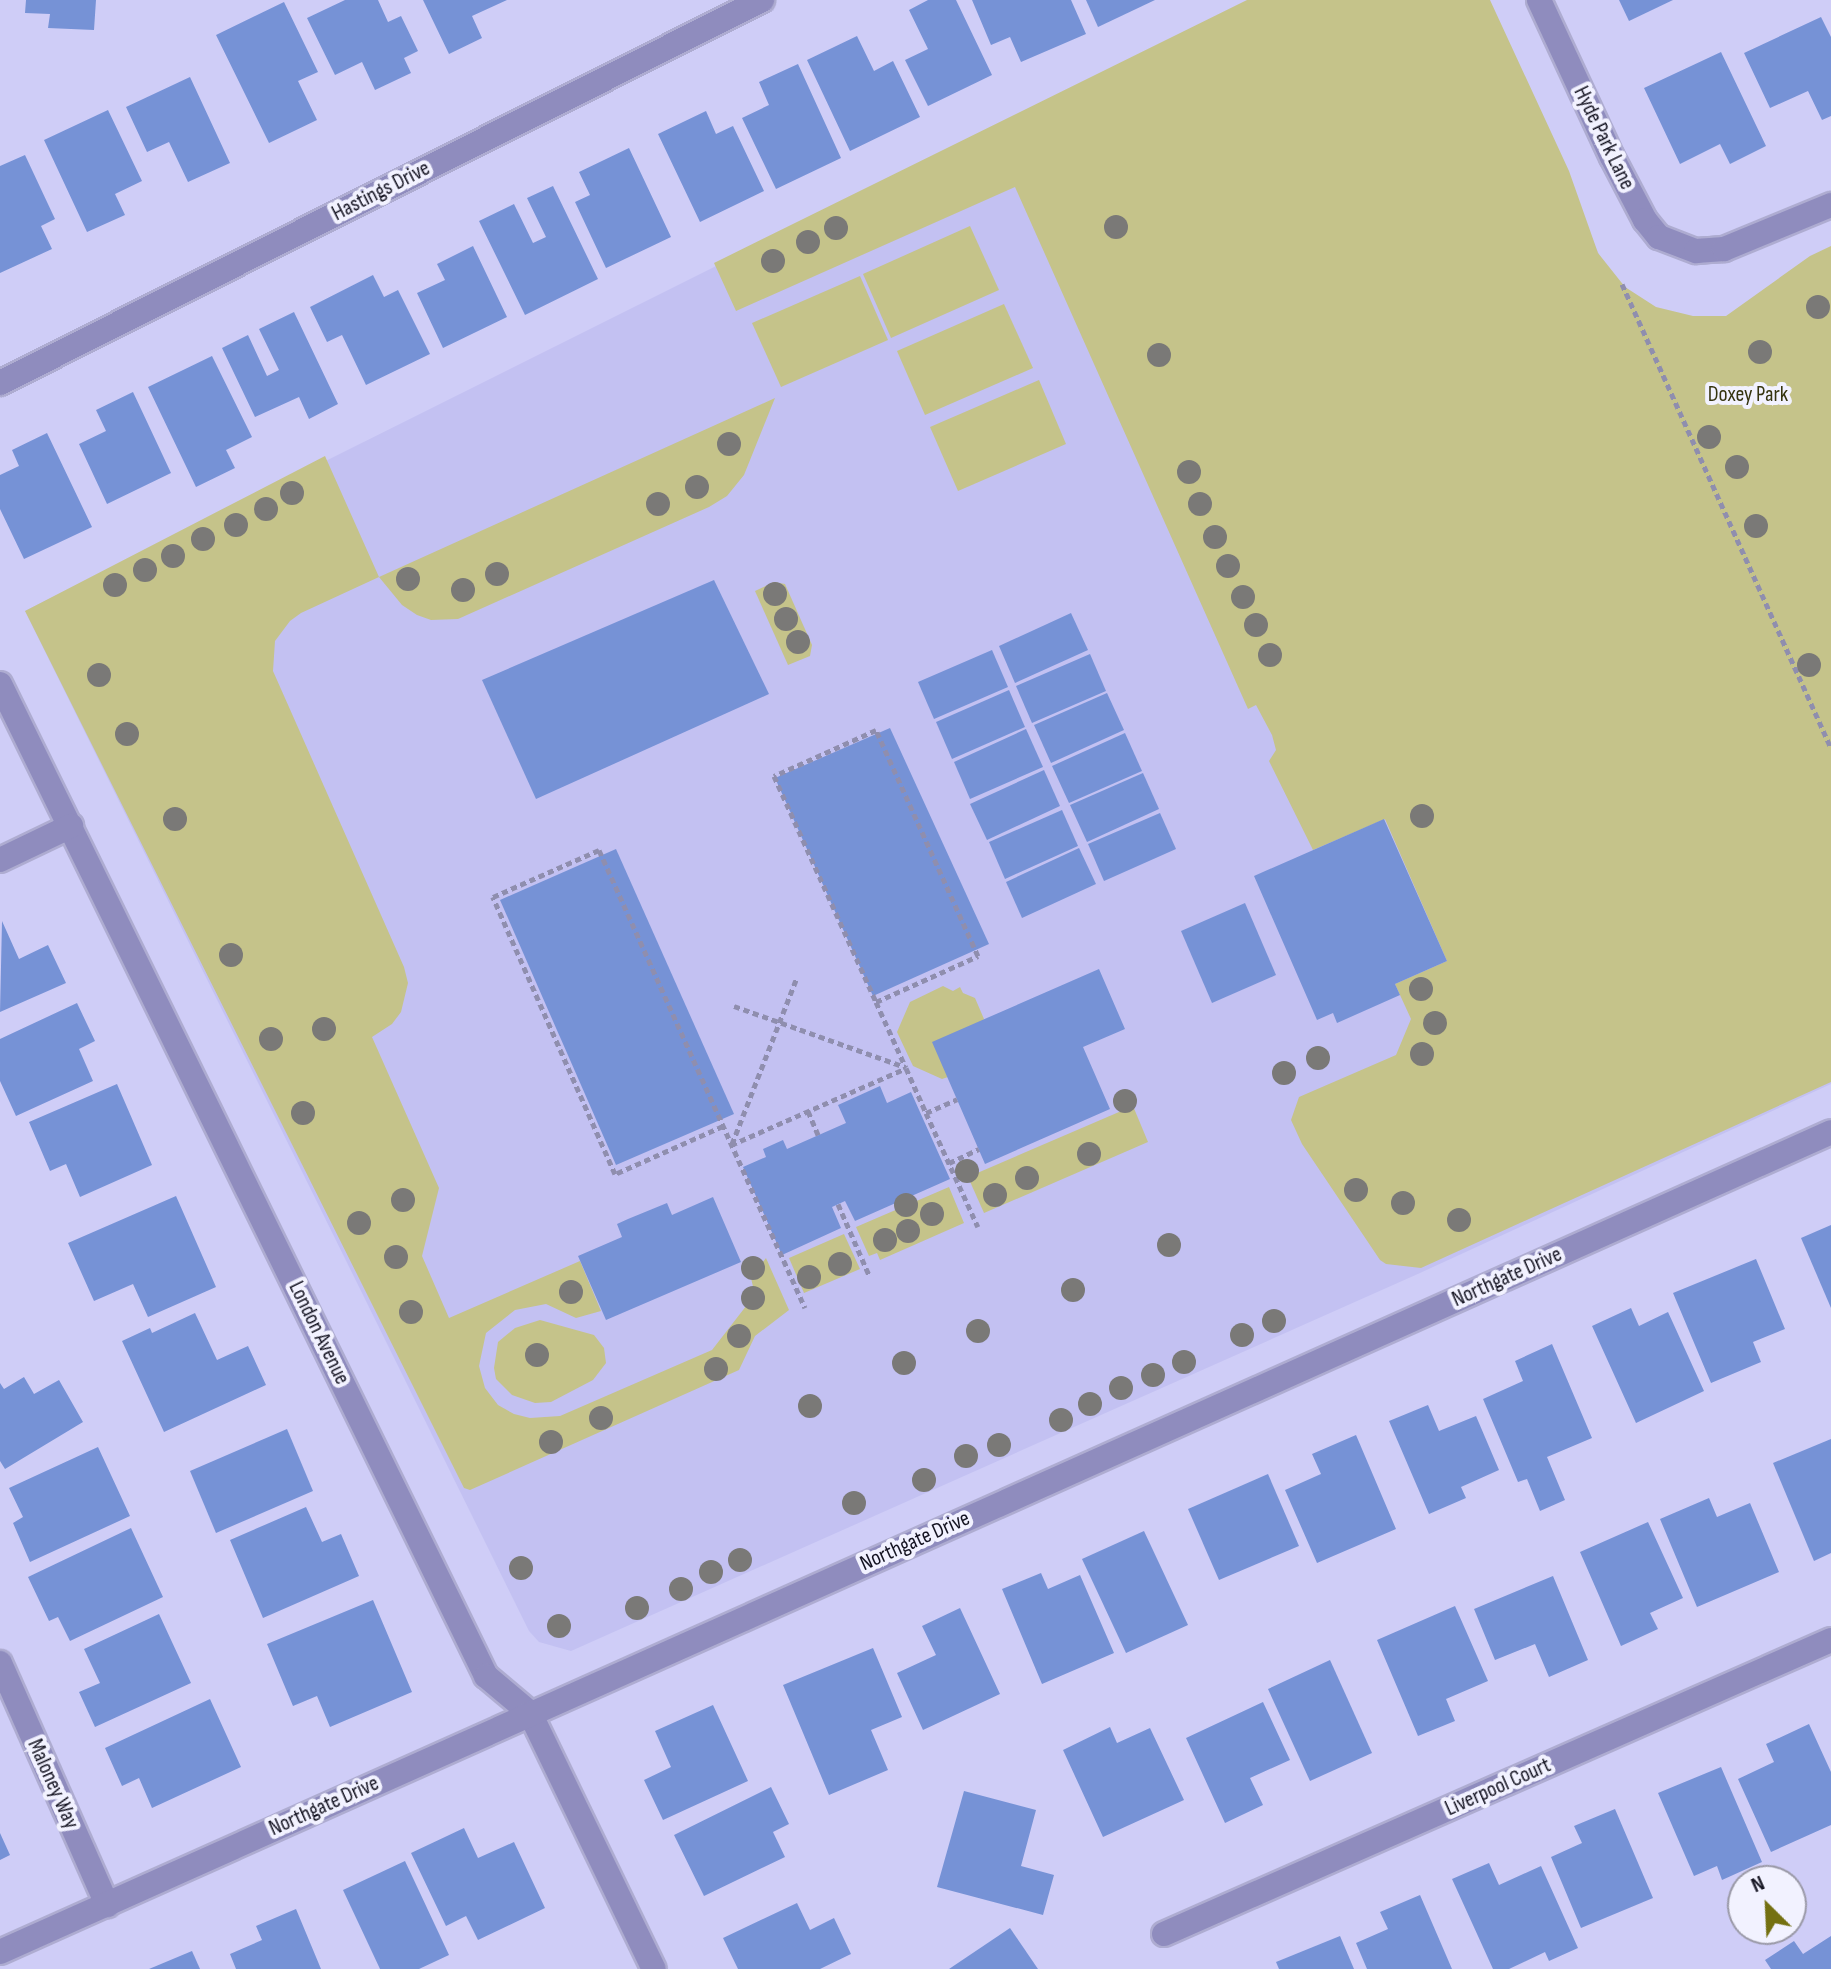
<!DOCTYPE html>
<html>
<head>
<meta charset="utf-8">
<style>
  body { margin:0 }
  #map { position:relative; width:1831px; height:1969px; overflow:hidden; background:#cfcdf7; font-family:"Sofia Sans Condensed",sans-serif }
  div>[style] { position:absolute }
  .built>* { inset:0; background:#c3c1f2 }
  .green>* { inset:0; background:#c5c38a }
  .building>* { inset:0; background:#7692d6 }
  .path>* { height:5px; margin-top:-2.5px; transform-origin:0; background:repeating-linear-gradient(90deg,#8f8eae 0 6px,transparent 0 10px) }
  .roads { filter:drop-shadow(2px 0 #aeacd1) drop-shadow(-2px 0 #aeacd1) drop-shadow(0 2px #aeacd1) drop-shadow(0 -2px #aeacd1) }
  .minor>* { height:24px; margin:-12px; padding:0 12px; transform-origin:12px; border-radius:12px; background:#8f8cbe }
  .trees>* { width:24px; height:24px; margin:-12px; border-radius:50%; background:#7a7977 }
  span { translate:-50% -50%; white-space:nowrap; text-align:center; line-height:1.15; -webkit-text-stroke:8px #f2f2ff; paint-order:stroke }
  .street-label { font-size:22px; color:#151422 }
  .park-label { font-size:22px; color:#35340f }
  .north { position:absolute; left:1727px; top:1865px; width:80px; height:80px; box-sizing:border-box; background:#f2f2ff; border:2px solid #9a99a7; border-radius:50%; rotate:336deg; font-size:22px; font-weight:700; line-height:32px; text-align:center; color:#151422 }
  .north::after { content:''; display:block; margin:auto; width:28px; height:36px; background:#747011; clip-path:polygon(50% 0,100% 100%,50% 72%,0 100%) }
</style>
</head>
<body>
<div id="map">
  <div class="built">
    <i style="clip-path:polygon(1249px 0,1488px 0,1831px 786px,1831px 1084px,1420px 1273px,571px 1651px,539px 1642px,529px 1631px,25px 611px)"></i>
  </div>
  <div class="green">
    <i style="clip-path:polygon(1247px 0,1490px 0,1569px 171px,1598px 253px,1625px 287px,1656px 307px,1693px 316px,1726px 316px,1810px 256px,1831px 246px,1831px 1082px,1421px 1268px,1386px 1264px,1380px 1260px,1302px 1144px,1291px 1120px,1299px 1097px,1396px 1055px,1411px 1019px,1395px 984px,1447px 961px,1385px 819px,1313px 850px,1269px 761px,1276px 750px,1272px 735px,1256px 705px,1248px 709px,1015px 187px,736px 311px,714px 263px)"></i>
    <i style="clip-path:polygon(970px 226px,999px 290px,891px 338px,863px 274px)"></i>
    <i style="clip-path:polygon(860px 276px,888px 340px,781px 387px,752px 323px)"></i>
    <i style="clip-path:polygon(1004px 304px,1033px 368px,925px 415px,897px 351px)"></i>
    <i style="clip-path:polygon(1039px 380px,1066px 444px,958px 491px,930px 427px)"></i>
    <i style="clip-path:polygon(775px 398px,744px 475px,727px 496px,709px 507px,458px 619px,431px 620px,417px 615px,402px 605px,379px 577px,301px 613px,290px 621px,275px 641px,273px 671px,404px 967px,408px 983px,401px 1012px,392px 1024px,372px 1037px,439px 1188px,422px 1256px,449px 1318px,580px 1261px,601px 1311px,576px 1318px,546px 1304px,515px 1310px,486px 1333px,479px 1366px,485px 1388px,498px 1405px,514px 1414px,530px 1418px,560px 1416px,712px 1350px,750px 1301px,754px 1291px,751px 1278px,766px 1258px,789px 1310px,755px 1336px,739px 1370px,470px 1490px,464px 1488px,25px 611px,325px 456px,379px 577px)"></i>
    <i style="clip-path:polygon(774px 582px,785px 584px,812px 645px,810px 656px,788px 665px,755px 591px)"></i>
    <i style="clip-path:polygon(943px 986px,953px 991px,960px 987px,963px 993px,975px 998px,984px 1019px,948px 1077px,942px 1079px,913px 1066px,897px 1032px,910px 1002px)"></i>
    <i style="clip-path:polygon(1133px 1106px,1148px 1142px,984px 1213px,968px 1177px)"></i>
    <i style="clip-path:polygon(949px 1187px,964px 1223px,880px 1260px,877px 1253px,869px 1256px,856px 1227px)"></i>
    <i style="clip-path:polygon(844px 1234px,860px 1269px,804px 1293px,789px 1258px)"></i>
    <i style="clip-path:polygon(540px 1320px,594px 1335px,604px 1348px,606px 1363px,593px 1380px,551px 1402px,535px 1403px,512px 1395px,496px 1379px,494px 1368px,498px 1342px,515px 1328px)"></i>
  </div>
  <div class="building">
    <i style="clip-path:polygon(26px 0,96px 0,94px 30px,48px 28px,50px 14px,25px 13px)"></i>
    <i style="clip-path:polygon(345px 0,378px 0,388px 22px,401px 16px,418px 51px,404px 58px,411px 73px,375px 90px,362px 62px,335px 75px,307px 18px)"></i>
    <i style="clip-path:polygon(423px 0,507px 0,472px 16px,482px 38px,449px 54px)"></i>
    <i style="clip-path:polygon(928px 0,956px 0,992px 75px,928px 106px,905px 60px,928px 49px,909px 10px)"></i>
    <i style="clip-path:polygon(972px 0,1071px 0,1086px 34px,1021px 62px,1010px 37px,991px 45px)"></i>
    <i style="clip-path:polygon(1086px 0,1155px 0,1098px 27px)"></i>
    <i style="clip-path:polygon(1619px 0,1673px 0,1629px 21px)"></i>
    <i style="clip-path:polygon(284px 2px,318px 72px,298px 81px,317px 120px,269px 143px,216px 35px)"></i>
    <i style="clip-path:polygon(1821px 17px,1831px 37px,1831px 116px,1822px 120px,1808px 91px,1770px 108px,1744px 53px)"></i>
    <i style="clip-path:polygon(857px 36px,874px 71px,893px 61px,920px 117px,850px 151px,807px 60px)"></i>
    <i style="clip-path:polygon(1721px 52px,1766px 146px,1730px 164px,1720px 144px,1680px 164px,1644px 88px)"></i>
    <i style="clip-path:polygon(798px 64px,841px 158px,776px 189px,742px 118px,769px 105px,759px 82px)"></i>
    <i style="clip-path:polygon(190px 77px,230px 163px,188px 182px,169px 142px,147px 152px,126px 107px)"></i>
    <i style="clip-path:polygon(108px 110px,142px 181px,115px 194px,125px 215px,87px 232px,44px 140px)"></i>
    <i style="clip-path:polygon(706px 111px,716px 134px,733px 126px,764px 191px,700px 222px,658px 134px)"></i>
    <i style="clip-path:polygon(629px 148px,671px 237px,606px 268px,575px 202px,590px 195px,579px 172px)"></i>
    <i style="clip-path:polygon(25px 155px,55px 219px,41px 226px,52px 249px,0 273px,0 166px)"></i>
    <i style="clip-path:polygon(553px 186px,598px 279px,525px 315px,479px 221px,514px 204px,533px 243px,546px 237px,527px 198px)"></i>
    <i style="clip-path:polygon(473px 246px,507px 317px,443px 348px,417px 293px,445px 280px,437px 264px)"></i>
    <i style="clip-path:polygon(373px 275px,384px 297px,398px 290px,430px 354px,366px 385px,342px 335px,327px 342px,310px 307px)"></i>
    <i style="clip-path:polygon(294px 312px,338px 404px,309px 419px,299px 397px,255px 417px,222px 348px,248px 335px,267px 376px,279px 370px,259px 329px)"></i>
    <i style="clip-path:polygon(212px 356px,252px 437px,226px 450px,235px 468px,196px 487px,148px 387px)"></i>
    <i style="clip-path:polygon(133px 392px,171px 473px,107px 504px,79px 444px,106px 431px,96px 410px)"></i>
    <i style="clip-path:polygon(47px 433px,92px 527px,24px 559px,0 509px,0 475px,19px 466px,12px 450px)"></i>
    <i style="clip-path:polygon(714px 580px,769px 694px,536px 799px,482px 680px)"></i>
    <i style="clip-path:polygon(1071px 613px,1088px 650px,1015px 683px,999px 646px)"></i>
    <i style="clip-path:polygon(992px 650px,1008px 687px,934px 719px,918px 682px)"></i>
    <i style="clip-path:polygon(1090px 654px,1106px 691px,1032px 723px,1016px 686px)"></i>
    <i style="clip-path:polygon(1009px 690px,1025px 727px,952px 759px,936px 722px)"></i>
    <i style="clip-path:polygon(1107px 693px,1124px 730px,1051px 763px,1034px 725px)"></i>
    <i style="clip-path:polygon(890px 728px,989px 944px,873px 996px,775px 778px)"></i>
    <i style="clip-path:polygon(1026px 729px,1043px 767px,970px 799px,954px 762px)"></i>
    <i style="clip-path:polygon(1125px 733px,1142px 771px,1069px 803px,1052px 766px)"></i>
    <i style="clip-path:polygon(1044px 770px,1060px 806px,987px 840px,970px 804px)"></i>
    <i style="clip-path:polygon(1143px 773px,1159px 809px,1087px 842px,1070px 805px)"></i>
    <i style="clip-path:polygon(1062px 810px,1078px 846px,1005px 879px,989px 842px)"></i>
    <i style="clip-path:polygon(1160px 813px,1176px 849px,1104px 881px,1088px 844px)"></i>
    <i style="clip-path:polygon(1384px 819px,1447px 961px,1395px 984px,1400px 995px,1337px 1023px,1333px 1013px,1317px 1020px,1254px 876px)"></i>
    <i style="clip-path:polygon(1079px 848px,1096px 884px,1022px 918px,1006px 882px)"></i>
    <i style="clip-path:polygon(616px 849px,734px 1114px,616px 1165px,500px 900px)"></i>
    <i style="clip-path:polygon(1245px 903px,1276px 975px,1212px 1003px,1181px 931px)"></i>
    <i style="clip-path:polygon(2px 921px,19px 959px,48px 945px,66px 983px,0 1012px)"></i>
    <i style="clip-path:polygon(1099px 969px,1125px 1029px,1083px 1047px,1110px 1109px,985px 1164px,932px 1042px)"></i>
    <i style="clip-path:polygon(77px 1003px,95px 1041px,79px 1049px,93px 1081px,16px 1116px,0 1081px,0 1039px)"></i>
    <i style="clip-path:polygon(117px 1084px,152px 1165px,80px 1197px,66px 1164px,50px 1171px,29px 1122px)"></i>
    <i style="clip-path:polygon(880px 1086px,887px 1103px,911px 1092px,950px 1179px,855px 1221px,845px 1201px,832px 1207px,841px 1228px,782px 1255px,743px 1167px,766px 1157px,763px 1149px,783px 1140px,787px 1149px,846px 1123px,838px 1105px)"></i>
    <i style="clip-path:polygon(176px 1196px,216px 1287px,148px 1317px,133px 1284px,94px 1301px,68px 1243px)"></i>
    <i style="clip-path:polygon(713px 1197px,741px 1262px,606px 1320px,578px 1256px,622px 1237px,617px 1224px,628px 1219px,667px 1203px,672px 1215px)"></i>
    <i style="clip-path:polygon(1831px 1225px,1831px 1308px,1801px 1238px)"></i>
    <i style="clip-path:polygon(1756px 1259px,1785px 1329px,1753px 1342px,1761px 1362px,1711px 1383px,1673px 1293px)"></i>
    <i style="clip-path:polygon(1631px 1308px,1639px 1326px,1668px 1312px,1704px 1391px,1636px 1423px,1592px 1326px)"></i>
    <i style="clip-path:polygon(195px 1313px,217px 1360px,248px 1346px,266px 1385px,164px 1432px,122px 1341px,150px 1328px,152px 1333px)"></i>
    <i style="clip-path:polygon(1552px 1344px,1592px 1438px,1547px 1457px,1565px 1500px,1540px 1511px,1527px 1479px,1518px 1482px,1483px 1399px,1523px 1381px,1515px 1361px)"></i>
    <i style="clip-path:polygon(24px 1377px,34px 1394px,59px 1380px,83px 1422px,5px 1469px,0 1461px,0 1383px,4px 1389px)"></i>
    <i style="clip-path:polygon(1428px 1405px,1439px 1431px,1476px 1416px,1499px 1470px,1461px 1487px,1466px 1498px,1429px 1514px,1389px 1421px)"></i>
    <i style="clip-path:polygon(287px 1429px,313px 1491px,216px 1533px,190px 1471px)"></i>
    <i style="clip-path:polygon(1356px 1435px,1396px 1529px,1317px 1563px,1285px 1490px,1321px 1474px,1312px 1454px)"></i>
    <i style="clip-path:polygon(1831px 1439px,1831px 1553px,1814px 1561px,1773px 1463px)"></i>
    <i style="clip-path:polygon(98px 1447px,130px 1516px,30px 1562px,13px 1523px,23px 1517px,9px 1488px)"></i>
    <i style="clip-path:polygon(1268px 1474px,1299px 1546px,1219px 1580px,1188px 1509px)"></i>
    <i style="clip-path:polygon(1709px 1498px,1717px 1517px,1750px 1503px,1779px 1572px,1697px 1607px,1660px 1519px)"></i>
    <i style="clip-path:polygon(306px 1507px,322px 1542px,341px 1534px,359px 1576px,263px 1618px,230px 1540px)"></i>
    <i style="clip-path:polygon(1648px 1522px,1683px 1598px,1650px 1613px,1658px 1629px,1621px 1646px,1580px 1552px)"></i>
    <i style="clip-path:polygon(131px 1528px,163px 1597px,70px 1641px,58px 1617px,49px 1621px,28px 1577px)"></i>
    <i style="clip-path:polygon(1144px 1531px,1188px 1625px,1126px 1653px,1082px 1559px)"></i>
    <i style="clip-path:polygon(1041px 1573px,1048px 1589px,1080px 1575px,1114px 1653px,1042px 1684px,1002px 1589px)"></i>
    <i style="clip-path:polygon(1553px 1576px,1588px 1660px,1549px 1677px,1535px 1644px,1495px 1660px,1474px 1609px)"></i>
    <i style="clip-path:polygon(373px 1600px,412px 1692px,330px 1727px,317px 1696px,293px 1706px,267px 1644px)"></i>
    <i style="clip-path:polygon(1455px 1606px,1488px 1681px,1446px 1699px,1455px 1721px,1418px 1736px,1377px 1640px)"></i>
    <i style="clip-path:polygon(960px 1608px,1000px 1694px,923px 1730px,897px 1673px,936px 1655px,922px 1626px)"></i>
    <i style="clip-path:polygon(159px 1614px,191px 1683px,95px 1727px,79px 1692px,100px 1683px,84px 1649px)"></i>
    <i style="clip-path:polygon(873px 1648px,902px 1717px,871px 1730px,888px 1770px,829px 1795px,783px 1685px)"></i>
    <i style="clip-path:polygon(1330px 1660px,1372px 1753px,1310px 1781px,1268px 1689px)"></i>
    <i style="clip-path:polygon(210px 1699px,241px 1767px,152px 1808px,139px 1778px,122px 1786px,105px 1748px)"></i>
    <i style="clip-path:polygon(1263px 1702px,1290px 1760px,1250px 1778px,1263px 1805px,1225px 1823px,1186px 1738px)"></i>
    <i style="clip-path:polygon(713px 1705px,748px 1781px,663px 1820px,644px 1780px,671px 1767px,655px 1731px)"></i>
    <i style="clip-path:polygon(1809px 1724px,1831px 1772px,1831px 1825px,1771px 1852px,1738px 1779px,1774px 1762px,1766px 1744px)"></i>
    <i style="clip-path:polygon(1110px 1727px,1117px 1743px,1150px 1728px,1184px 1800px,1103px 1837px,1063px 1750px)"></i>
    <i style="clip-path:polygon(1721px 1767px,1762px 1862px,1722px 1880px,1717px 1866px,1694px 1876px,1658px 1793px)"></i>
    <i style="clip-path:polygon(771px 1787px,789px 1824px,773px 1832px,785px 1857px,704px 1896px,674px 1835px)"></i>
    <i style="clip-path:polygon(964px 1791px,1036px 1810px,1021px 1866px,1054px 1875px,1043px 1915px,937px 1887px)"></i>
    <i style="clip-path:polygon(1615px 1809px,1653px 1898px,1581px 1928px,1551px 1857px,1582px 1843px,1574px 1826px)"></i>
    <i style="clip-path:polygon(464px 1828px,478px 1858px,514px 1842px,545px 1908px,478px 1940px,466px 1916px,446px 1926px,411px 1853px)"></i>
    <i style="clip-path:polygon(0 1833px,10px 1855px,0 1860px)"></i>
    <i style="clip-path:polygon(405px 1861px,449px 1955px,419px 1969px,380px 1969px,343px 1890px)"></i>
    <i style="clip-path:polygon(1489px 1863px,1499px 1885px,1541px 1866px,1578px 1948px,1549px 1961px,1545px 1952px,1509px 1969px,1493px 1969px,1452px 1879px)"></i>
    <i style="clip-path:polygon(1420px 1895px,1452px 1969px,1367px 1969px,1356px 1943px,1388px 1929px,1380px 1912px)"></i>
    <i style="clip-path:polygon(797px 1903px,810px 1930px,834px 1918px,851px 1954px,820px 1969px,738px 1969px,723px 1938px)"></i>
    <i style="clip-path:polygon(296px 1909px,321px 1969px,236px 1969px,230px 1954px,262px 1940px,256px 1926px)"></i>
    <i style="clip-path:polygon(1010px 1928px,1038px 1969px,949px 1969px)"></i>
    <i style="clip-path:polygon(1340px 1936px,1354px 1969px,1279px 1969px,1276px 1962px)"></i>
    <i style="clip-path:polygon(1831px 1936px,1831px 1969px,1771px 1969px,1765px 1960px,1794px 1941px,1803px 1954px)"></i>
    <i style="clip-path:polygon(192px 1951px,200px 1969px,149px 1969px)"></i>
  </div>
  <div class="path">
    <i style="left:1622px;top:284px;width:509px;rotate:65.75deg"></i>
    <i style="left:876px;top:1002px;width:112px;rotate:-24.3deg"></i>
    <i style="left:978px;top:956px;width:248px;rotate:-114.3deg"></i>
    <i style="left:876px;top:730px;width:112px;rotate:155.7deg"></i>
    <i style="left:774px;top:776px;width:248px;rotate:65.7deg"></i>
    <i style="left:876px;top:1002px;width:72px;rotate:65.6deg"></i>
    <i style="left:906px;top:1068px;width:49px;rotate:66deg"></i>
    <i style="left:926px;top:1113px;width:125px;rotate:65.5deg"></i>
    <i style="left:734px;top:1006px;width:182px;rotate:19.6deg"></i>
    <i style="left:808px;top:1111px;width:26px;rotate:67deg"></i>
    <i style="left:926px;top:1113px;width:34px;rotate:-24deg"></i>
    <i style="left:723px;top:1126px;width:118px;rotate:156deg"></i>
    <i style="left:615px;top:1174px;width:303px;rotate:-113.8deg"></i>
    <i style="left:493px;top:897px;width:116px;rotate:-23.9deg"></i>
    <i style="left:599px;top:850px;width:502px;rotate:65.78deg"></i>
    <i style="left:732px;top:1144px;width:179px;rotate:-68.7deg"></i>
    <i style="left:731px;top:1145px;width:191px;rotate:-23.7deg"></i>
    <i style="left:949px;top:1163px;width:33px;rotate:-25deg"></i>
    <i style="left:838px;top:1204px;width:77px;rotate:66.4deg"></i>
  </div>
  <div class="roads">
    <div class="minor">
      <i style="left:1539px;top:0;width:173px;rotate:65.1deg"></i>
      <i style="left:1612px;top:157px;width:71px;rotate:62.4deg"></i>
      <i style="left:1645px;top:220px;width:22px;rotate:51deg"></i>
      <i style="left:1659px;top:237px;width:40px;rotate:21deg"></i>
      <i style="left:1696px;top:251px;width:28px;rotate:-4deg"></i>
      <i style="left:1724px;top:249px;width:116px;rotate:-22.4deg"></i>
      <i style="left:0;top:383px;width:853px;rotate:-26.69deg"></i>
      <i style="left:0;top:684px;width:1105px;rotate:63.9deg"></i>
      <i style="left:486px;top:1676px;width:57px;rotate:40.1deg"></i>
      <i style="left:530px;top:1713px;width:284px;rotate:64.2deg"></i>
      <i style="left:0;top:860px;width:79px;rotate:-25.6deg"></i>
      <i style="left:0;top:1663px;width:265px;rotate:66.1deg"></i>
      <i style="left:1164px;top:1934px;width:729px;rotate:-23.79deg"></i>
      <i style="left:0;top:1952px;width:2006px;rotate:-24.12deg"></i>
    </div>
  </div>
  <div class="trees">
    <i style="left:1116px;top:227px"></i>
    <i style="left:836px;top:228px"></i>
    <i style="left:808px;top:242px"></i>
    <i style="left:773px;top:261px"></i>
    <i style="left:1818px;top:307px"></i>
    <i style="left:1760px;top:352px"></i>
    <i style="left:1159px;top:355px"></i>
    <i style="left:1709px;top:437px"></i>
    <i style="left:729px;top:444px"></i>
    <i style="left:1737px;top:467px"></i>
    <i style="left:1189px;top:472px"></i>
    <i style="left:697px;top:487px"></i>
    <i style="left:292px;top:493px"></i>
    <i style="left:658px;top:504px"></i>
    <i style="left:1200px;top:504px"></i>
    <i style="left:266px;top:509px"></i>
    <i style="left:236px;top:525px"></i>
    <i style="left:1756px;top:526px"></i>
    <i style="left:1215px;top:537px"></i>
    <i style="left:203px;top:539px"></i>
    <i style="left:173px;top:556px"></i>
    <i style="left:1228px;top:566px"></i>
    <i style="left:145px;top:570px"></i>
    <i style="left:497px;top:574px"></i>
    <i style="left:408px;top:579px"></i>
    <i style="left:115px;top:585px"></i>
    <i style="left:463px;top:590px"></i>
    <i style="left:775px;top:594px"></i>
    <i style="left:1243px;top:597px"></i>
    <i style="left:786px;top:619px"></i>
    <i style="left:1256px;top:625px"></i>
    <i style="left:798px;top:642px"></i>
    <i style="left:1270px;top:655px"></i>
    <i style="left:1809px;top:665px"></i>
    <i style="left:99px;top:675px"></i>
    <i style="left:127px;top:734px"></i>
    <i style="left:1422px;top:816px"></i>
    <i style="left:175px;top:819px"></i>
    <i style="left:231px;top:955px"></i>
    <i style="left:1421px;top:989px"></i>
    <i style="left:1435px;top:1023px"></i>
    <i style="left:324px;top:1029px"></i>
    <i style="left:271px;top:1039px"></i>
    <i style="left:1422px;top:1054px"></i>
    <i style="left:1318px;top:1058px"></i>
    <i style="left:1284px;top:1073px"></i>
    <i style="left:1125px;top:1101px"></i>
    <i style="left:303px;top:1113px"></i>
    <i style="left:1089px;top:1154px"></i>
    <i style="left:967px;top:1171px"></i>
    <i style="left:1027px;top:1178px"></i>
    <i style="left:1356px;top:1190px"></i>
    <i style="left:995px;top:1195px"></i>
    <i style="left:403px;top:1200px"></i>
    <i style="left:1403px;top:1203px"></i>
    <i style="left:906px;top:1205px"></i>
    <i style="left:932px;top:1214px"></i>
    <i style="left:1459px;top:1220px"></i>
    <i style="left:359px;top:1223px"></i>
    <i style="left:908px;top:1231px"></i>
    <i style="left:885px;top:1240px"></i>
    <i style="left:1169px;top:1245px"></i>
    <i style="left:396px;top:1257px"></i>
    <i style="left:840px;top:1264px"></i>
    <i style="left:753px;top:1268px"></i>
    <i style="left:809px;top:1277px"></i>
    <i style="left:1073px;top:1290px"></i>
    <i style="left:571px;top:1292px"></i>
    <i style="left:753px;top:1298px"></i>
    <i style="left:411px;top:1312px"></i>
    <i style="left:1274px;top:1321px"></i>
    <i style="left:978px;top:1331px"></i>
    <i style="left:1242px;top:1335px"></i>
    <i style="left:739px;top:1336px"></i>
    <i style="left:537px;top:1355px"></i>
    <i style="left:1184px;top:1362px"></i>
    <i style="left:904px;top:1363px"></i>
    <i style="left:716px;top:1369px"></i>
    <i style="left:1153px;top:1375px"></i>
    <i style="left:1121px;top:1388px"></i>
    <i style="left:1090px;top:1404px"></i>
    <i style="left:810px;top:1406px"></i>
    <i style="left:601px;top:1418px"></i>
    <i style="left:1061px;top:1420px"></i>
    <i style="left:551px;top:1442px"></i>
    <i style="left:999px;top:1445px"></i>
    <i style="left:966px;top:1456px"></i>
    <i style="left:924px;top:1480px"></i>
    <i style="left:854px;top:1503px"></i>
    <i style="left:740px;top:1560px"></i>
    <i style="left:521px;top:1568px"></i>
    <i style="left:711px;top:1572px"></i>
    <i style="left:681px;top:1589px"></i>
    <i style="left:637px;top:1608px"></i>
    <i style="left:559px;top:1626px"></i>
  </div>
  <div class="street-label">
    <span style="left:1604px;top:138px;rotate:64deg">Hyde Park Lane</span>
    <span style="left:381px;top:191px;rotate:-27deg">Hastings Drive</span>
    <span style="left:1507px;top:1277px;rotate:-24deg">Northgate Drive</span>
    <span style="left:319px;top:1333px;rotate:64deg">London Avenue</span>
    <span style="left:915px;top:1541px;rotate:-24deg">Northgate Drive</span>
    <span style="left:53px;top:1784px;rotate:66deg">Maloney Way</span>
    <span style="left:1498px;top:1787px;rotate:-24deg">Liverpool Court</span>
    <span style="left:324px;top:1806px;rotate:-24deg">Northgate Drive</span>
  </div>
  <div class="park-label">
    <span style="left:1748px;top:395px">Doxey Park</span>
  </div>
  <div class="north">N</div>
</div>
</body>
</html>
